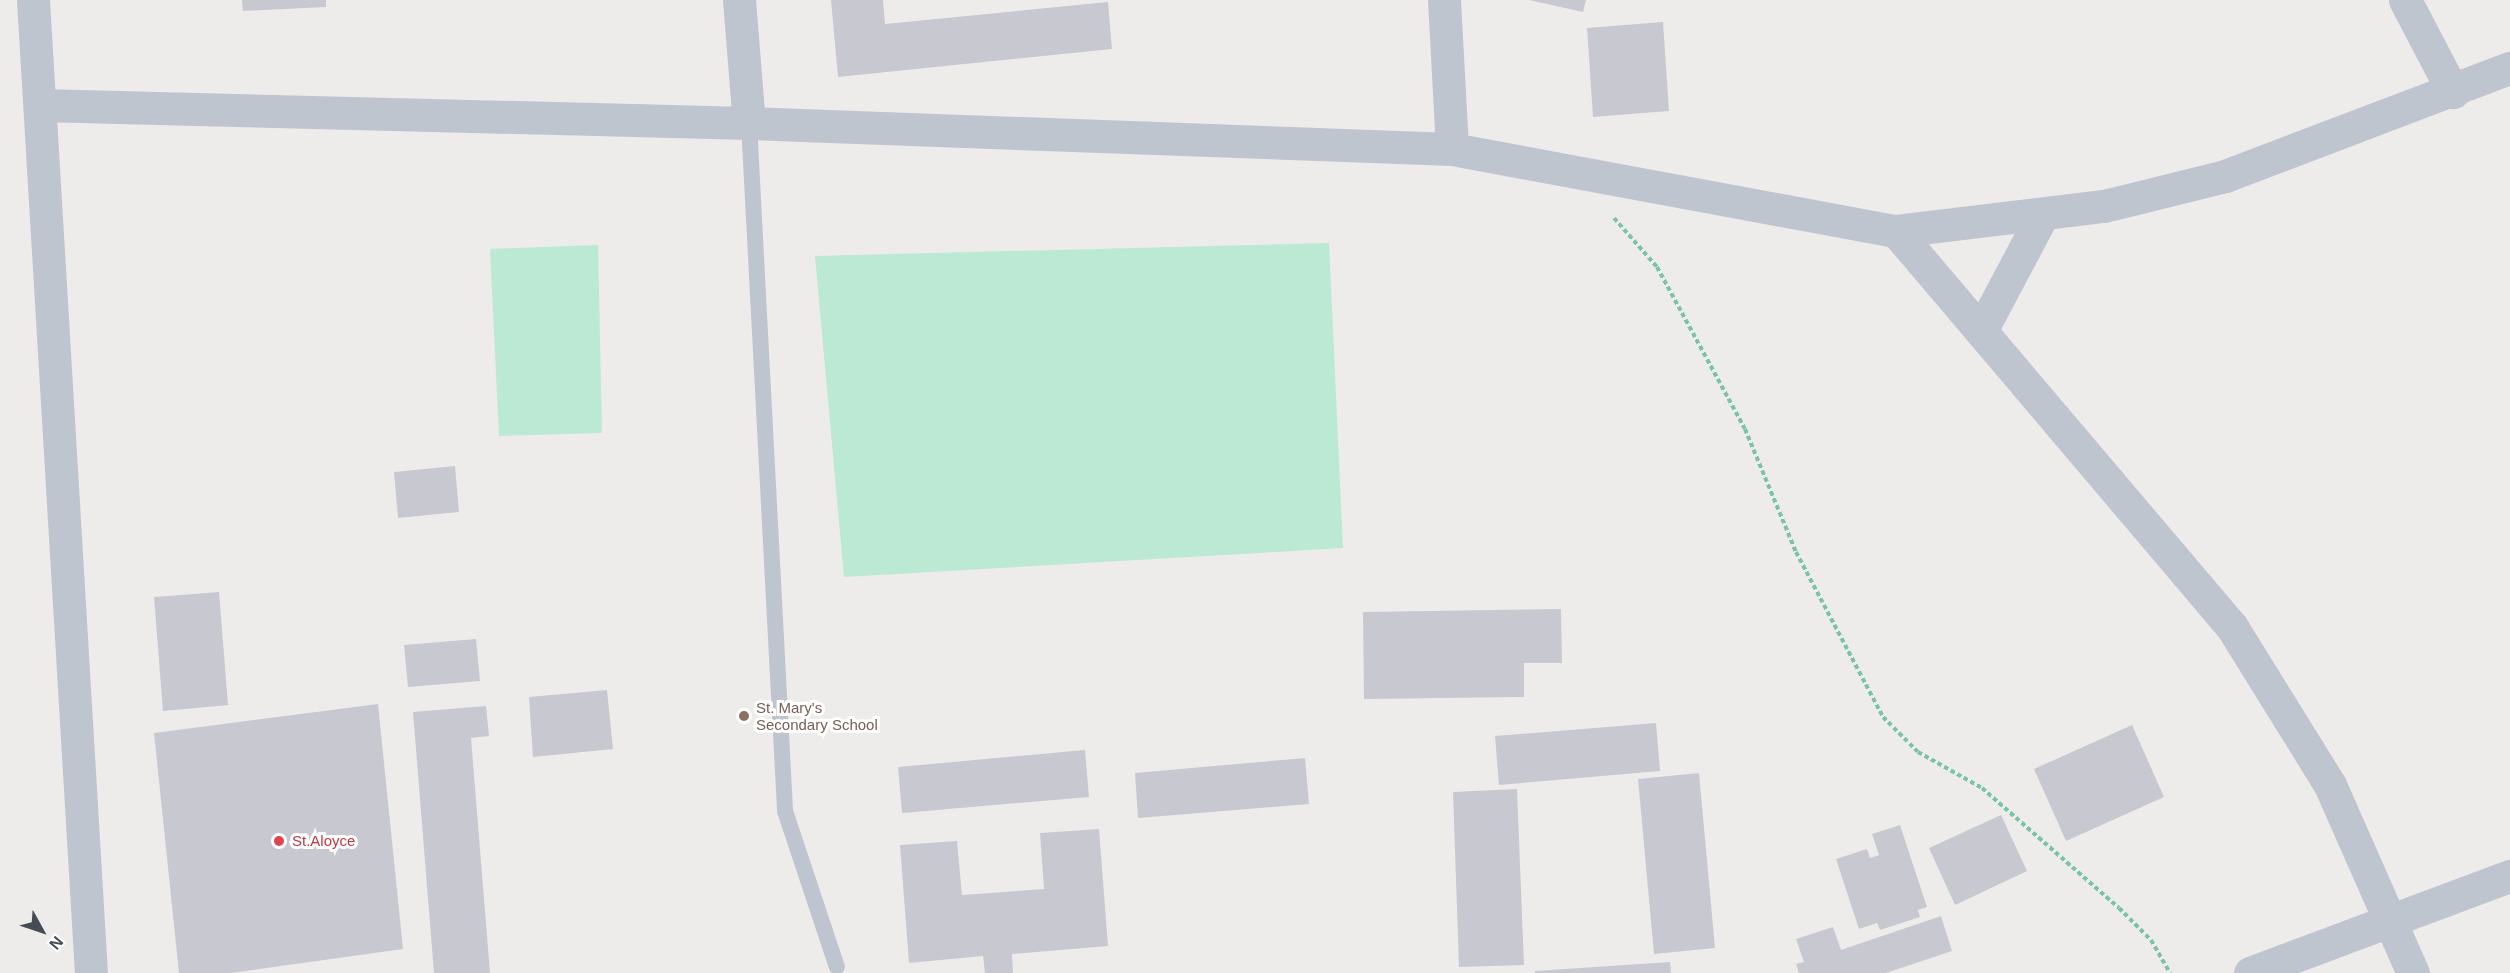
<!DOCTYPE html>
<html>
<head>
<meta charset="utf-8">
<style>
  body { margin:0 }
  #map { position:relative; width:2510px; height:973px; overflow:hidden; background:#eeebeb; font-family:Helvetica,sans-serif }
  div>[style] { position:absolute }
  .green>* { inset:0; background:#bce9d4 }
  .building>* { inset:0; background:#c8c9d0 }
  .path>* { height:4px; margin-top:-2px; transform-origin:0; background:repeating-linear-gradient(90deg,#78c3a9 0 4.5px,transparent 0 7.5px) }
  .service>* { height:16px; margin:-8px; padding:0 8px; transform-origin:8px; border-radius:8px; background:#bfc5cf }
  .minor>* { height:33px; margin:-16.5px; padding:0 16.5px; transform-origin:16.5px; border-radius:16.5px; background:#bfc5cf }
  .tertiary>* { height:33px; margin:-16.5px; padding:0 16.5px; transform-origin:16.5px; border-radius:16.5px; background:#bfc5cf }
  .dots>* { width:16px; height:16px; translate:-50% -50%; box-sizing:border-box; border:3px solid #fff; border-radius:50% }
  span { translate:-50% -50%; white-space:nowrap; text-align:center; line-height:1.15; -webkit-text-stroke:6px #fff; paint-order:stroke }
  .education-label { font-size:15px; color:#785e54 }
  .left { translate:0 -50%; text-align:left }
  .health-label { font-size:15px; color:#be3a42 }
  .north { position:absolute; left:12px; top:901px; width:60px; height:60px; -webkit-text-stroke:4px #fff; paint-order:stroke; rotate:130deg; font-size:16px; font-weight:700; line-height:24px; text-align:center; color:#454c56 }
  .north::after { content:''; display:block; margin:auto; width:21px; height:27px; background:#454c56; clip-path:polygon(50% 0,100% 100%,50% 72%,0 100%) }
</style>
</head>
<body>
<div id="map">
  <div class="green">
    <i style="clip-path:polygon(1329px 243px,1343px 548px,844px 577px,815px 256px)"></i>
    <i style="clip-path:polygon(598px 245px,602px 433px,499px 436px,490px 249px)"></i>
  </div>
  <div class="building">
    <i style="clip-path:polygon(242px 0,326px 0,326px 7px,243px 11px)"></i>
    <i style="clip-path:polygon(831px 0,883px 0,885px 24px,1108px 2px,1112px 49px,838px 77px)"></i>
    <i style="clip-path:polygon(1529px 0,1586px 0,1583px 12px)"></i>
    <i style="clip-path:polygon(1663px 22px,1669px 111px,1593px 117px,1587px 28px)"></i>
    <i style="clip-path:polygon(455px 466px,459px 512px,398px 518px,394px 472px)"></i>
    <i style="clip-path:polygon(219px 592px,228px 705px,163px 711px,154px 597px)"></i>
    <i style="clip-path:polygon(1561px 609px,1562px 663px,1524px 663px,1524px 697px,1364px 699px,1363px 612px)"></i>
    <i style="clip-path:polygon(476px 639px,480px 681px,408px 687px,404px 645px)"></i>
    <i style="clip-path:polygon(607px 690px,613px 749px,533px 757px,529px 697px)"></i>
    <i style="clip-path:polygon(378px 704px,403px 949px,230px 973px,179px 973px,154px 733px)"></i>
    <i style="clip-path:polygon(486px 706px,489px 736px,471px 738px,490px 973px,434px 973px,413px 712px)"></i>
    <i style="clip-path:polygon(1656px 723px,1660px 771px,1499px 785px,1495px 736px)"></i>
    <i style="clip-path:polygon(2132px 725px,2164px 797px,2066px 841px,2034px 769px)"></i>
    <i style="clip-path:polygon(1085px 750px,1089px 797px,902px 813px,898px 767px)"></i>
    <i style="clip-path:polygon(1305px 758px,1309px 804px,1138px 818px,1135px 773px)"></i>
    <i style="clip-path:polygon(1699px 773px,1715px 948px,1654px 954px,1638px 779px)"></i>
    <i style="clip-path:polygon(1517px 789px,1524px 965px,1459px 967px,1453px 792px)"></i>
    <i style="clip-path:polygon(2001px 815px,2027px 871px,1955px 905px,1929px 848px)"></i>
    <i style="clip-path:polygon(1900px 825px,1927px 907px,1918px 910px,1920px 917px,1880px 930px,1877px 923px,1859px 929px,1836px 859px,1867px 849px,1870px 858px,1879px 855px,1872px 834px)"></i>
    <i style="clip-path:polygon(1099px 829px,1108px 946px,1012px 954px,1013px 973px,985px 973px,983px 956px,909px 963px,900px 845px,957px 841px,962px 895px,1044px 889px,1040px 833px)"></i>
    <i style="clip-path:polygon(1941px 916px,1952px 951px,1886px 973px,1799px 973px,1796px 964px,1804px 962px,1796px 939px,1833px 927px,1841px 950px)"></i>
    <i style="clip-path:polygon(1670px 962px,1671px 973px,1535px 973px,1535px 971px)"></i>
  </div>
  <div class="path">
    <i style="left:1614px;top:218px;width:65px;rotate:48.7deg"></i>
    <i style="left:1657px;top:267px;width:184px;rotate:61.5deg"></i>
    <i style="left:1745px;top:429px;width:133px;rotate:67.5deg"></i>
    <i style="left:1796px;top:552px;width:187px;rotate:62.2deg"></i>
    <i style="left:1883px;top:717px;width:49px;rotate:45deg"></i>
    <i style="left:1918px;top:752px;width:73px;rotate:29.4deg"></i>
    <i style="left:1982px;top:788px;width:182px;rotate:41.2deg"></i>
    <i style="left:2119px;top:908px;width:45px;rotate:45deg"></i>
    <i style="left:2151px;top:940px;width:38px;rotate:60deg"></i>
  </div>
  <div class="service">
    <i style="left:749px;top:123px;width:689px;rotate:87deg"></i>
    <i style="left:785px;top:811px;width:164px;rotate:71.6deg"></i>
  </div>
  <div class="minor">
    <i style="left:739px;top:0;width:123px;rotate:85.4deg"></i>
    <i style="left:1444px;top:0;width:149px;rotate:86.9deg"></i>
    <i style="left:2405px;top:0;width:104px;rotate:62.4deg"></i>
  </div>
  <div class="tertiary">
    <i style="left:33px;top:0;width:975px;rotate:86.59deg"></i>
    <i style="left:40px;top:105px;width:709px;rotate:1.45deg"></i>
    <i style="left:749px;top:123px;width:703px;rotate:2.12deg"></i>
    <i style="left:1452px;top:149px;width:452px;rotate:10.5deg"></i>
    <i style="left:1896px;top:231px;width:209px;rotate:-6.9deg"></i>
    <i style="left:2104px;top:206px;width:125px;rotate:-13.9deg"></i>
    <i style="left:2225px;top:176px;width:305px;rotate:-20.8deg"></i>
    <i style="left:1896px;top:231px;width:519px;rotate:49.69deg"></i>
    <i style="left:2232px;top:627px;width:186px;rotate:58.2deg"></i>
    <i style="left:2330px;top:785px;width:206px;rotate:66.2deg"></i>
    <i style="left:1981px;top:331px;width:130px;rotate:-62.1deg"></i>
    <i style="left:2250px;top:973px;width:278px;rotate:-20.5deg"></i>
  </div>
  <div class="dots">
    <i style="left:744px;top:716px;background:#8d6e63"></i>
    <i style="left:279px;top:841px;background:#e0444e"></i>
  </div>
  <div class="education-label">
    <span class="left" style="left:756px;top:716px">St. Mary's<br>Secondary School</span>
  </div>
  <div class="health-label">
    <span class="left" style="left:292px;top:841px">St.Aloyce</span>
  </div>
  <div class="north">N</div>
</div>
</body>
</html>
